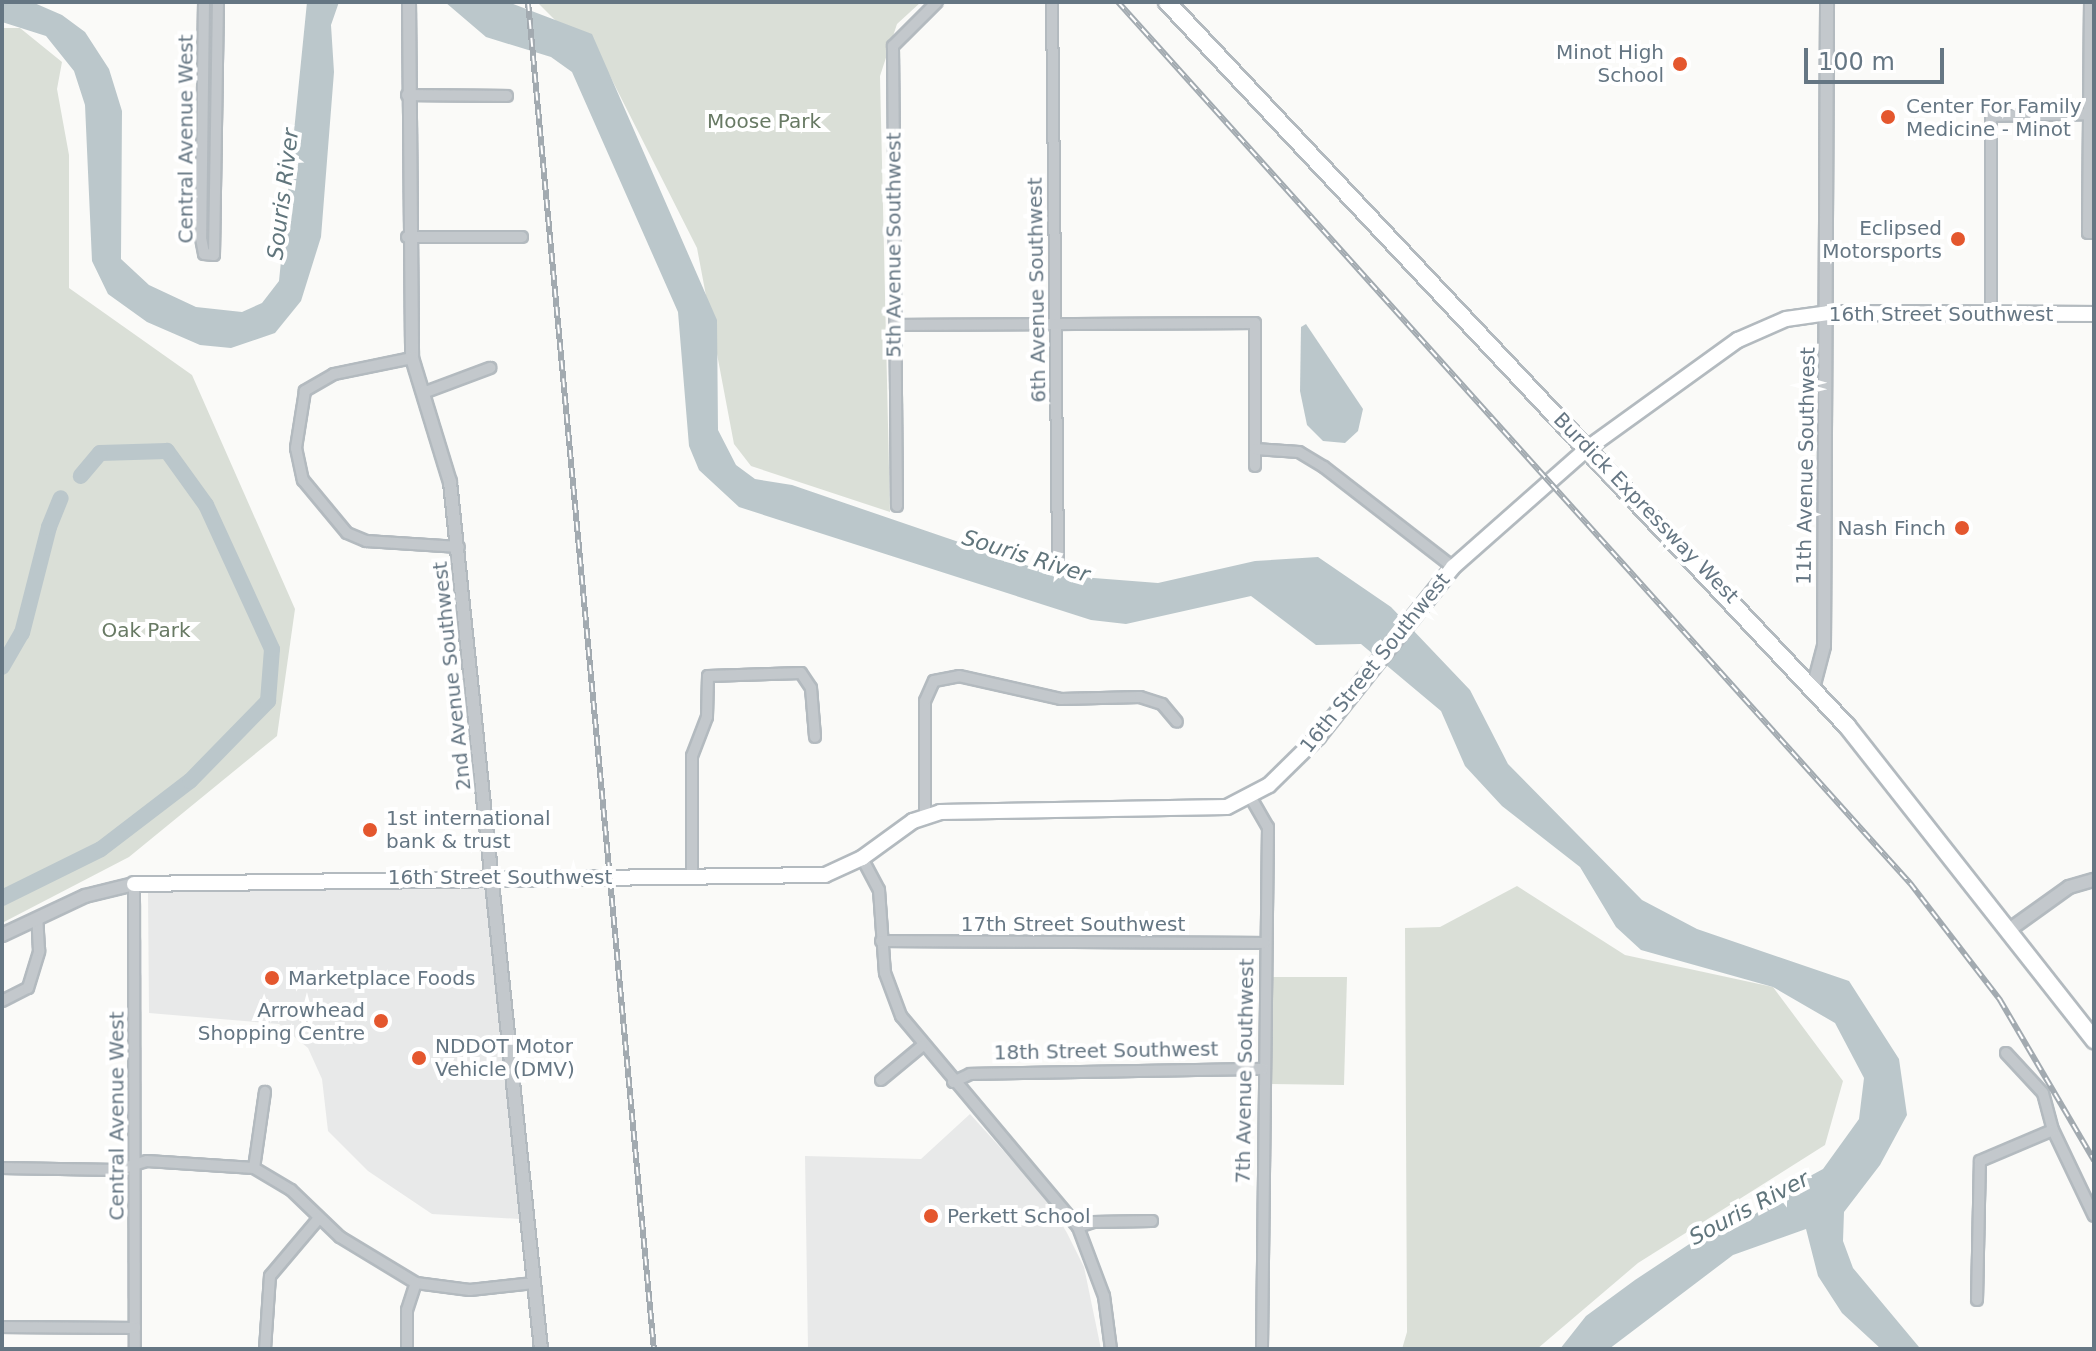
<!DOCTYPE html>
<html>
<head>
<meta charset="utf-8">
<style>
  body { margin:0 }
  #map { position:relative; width:2096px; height:1351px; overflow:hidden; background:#fafaf8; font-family:"DejaVu Sans",sans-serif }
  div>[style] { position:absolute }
  .built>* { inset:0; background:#e8e9e9 }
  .green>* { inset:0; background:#dadfd7 }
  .water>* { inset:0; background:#bbc7cb }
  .river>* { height:16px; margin:-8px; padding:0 8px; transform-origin:8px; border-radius:8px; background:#bbc7cb }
  .roads { filter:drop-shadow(2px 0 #b3babf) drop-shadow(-2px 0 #b3babf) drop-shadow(0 2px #b3babf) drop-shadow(0 -2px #b3babf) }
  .minor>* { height:10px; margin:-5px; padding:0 5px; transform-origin:5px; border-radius:5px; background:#c3c8cc }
  .tertiary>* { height:12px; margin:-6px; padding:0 6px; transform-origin:6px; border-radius:6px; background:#c3c8cc }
  .secondary>* { height:14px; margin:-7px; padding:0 7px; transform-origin:7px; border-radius:7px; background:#fff }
  .primary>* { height:16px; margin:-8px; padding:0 8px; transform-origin:8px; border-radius:8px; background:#fff }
  .rail>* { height:6px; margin-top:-3px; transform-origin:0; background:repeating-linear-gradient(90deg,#fff 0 9px,#a2aab0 0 18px); box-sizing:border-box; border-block:2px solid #a2aab0 }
  .dots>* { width:22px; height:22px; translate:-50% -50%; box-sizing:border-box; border:4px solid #fff; border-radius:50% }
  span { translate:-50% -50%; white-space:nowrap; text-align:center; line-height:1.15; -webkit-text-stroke:8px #fff; paint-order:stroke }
  .poi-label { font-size:20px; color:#657683 }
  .right { translate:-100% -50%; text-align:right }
  .left { translate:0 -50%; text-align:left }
  .park-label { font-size:20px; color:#687a64 }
  .street-label { font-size:20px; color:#657683 }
  .water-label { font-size:22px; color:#60757c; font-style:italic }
  .frame { position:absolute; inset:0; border:4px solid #657683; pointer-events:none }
  .scale { position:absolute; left:1804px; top:48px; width:140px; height:36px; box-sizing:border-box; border:4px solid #657683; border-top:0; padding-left:10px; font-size:24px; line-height:28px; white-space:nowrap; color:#657683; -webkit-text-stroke:6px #fff; paint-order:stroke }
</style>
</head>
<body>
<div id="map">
  <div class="built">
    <i style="clip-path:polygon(319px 886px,486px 888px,520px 1219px,432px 1214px,368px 1171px,328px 1131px,322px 1079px,308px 1048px,279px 1024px,149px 1013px,148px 892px)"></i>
    <i style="clip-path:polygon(970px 1114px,1047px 1199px,1067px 1233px,1084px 1267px,1101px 1349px,808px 1349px,805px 1156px,921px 1159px)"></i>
  </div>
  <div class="green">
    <i style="clip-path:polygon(537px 2px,921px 2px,897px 24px,880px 76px,890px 512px,751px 466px,734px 444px,697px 248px,609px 74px)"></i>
    <i style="clip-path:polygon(2px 28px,20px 28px,62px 62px,57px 89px,69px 155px,69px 288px,192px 375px,295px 609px,277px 736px,129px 857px,2px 923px)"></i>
    <i style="clip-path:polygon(1517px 886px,1625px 955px,1773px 987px,1843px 1081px,1825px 1145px,1638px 1263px,1537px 1349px,1402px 1349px,1407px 1332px,1405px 928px,1440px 927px)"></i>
    <i style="clip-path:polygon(1272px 977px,1347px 977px,1344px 1085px,1271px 1084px)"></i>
  </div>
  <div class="water">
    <i style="clip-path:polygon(2px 2px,32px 2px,62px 15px,85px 32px,109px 69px,122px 111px,121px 259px,149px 285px,196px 307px,242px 312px,262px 303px,279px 281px,307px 2px,339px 2px,331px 25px,334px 72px,321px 237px,301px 301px,275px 333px,231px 348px,200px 345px,147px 322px,108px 294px,92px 261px,85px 105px,74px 71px,46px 36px,2px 22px)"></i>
    <i style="clip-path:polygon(445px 2px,508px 2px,592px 34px,717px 320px,718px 430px,736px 465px,755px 479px,792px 485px,1055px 575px,1158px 583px,1255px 561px,1318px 557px,1391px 607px,1470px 690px,1508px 764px,1642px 900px,1697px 929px,1849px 981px,1899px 1059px,1907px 1115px,1880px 1165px,1844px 1212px,1843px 1241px,1853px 1268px,1919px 1347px,1881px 1349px,1842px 1313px,1818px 1276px,1806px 1229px,1733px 1255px,1609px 1349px,1560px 1349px,1586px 1316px,1635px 1280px,1706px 1233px,1752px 1217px,1779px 1193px,1823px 1169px,1859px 1119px,1864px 1078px,1835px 1023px,1773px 987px,1641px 950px,1616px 927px,1580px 867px,1502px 806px,1465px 766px,1441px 711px,1361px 644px,1316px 645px,1251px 596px,1126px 624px,1091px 620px,739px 507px,699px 470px,689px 446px,678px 312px,572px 72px,551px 57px,486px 37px)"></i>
    <i style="clip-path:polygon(1306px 324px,1363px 409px,1358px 431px,1345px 443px,1323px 441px,1307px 425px,1300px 391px,1301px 327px)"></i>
  </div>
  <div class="river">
    <i style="left:2px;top:667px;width:39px;rotate:-60deg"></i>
    <i style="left:22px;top:633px;width:109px;rotate:-75.7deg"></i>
    <i style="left:49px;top:527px;width:31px;rotate:-68deg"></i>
    <i style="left:2px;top:898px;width:110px;rotate:-26.3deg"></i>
    <i style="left:101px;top:849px;width:112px;rotate:-37.4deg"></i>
    <i style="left:190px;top:781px;width:112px;rotate:-45.7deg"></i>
    <i style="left:268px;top:701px;width:52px;rotate:-85.6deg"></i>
    <i style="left:272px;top:649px;width:158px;rotate:-114.6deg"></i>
    <i style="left:206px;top:505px;width:67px;rotate:-125.8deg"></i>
    <i style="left:167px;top:451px;width:67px;rotate:178.3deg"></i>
    <i style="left:100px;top:453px;width:30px;rotate:130deg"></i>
  </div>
  <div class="roads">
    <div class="minor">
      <i style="left:204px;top:2px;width:236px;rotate:90.7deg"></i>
      <i style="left:201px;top:238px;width:16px;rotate:79deg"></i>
      <i style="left:204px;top:254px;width:10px;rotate:6deg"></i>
      <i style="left:214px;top:255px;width:253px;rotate:-89.1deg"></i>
      <i style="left:1052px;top:2px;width:558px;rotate:89.38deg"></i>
      <i style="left:2090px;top:2px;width:231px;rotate:90.5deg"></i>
      <i style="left:2088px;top:233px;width:6px"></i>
      <i style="left:407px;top:95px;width:100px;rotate:0.6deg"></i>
      <i style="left:407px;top:237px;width:115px"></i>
      <i style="left:1991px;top:314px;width:198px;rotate:-90deg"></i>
      <i style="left:1991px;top:116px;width:103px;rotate:-1.1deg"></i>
      <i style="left:895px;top:325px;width:360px;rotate:-0.3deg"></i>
      <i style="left:1255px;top:323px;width:143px;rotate:90deg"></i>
      <i style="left:412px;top:358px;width:80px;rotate:168.4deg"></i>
      <i style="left:334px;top:374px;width:34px;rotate:150deg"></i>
      <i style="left:305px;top:391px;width:58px;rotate:99deg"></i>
      <i style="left:296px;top:448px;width:33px;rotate:78deg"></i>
      <i style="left:303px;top:480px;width:69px;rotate:50.3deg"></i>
      <i style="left:347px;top:533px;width:21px;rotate:23deg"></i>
      <i style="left:366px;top:541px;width:93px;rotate:3.7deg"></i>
      <i style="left:423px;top:393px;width:72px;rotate:-20.5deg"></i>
      <i style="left:1255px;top:449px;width:44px;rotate:3.9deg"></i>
      <i style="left:1299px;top:452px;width:29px;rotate:31deg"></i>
      <i style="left:1324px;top:467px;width:163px;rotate:37.8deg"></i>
      <i style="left:897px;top:506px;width:460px;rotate:-90.5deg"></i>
      <i style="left:893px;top:46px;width:62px;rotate:-45deg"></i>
      <i style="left:1251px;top:798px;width:34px;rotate:60deg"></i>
      <i style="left:1268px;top:827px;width:522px;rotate:90.66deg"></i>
      <i style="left:925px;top:817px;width:116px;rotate:-90deg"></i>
      <i style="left:925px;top:701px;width:22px;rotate:-66deg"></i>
      <i style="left:934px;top:681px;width:25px;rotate:-11deg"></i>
      <i style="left:959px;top:676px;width:105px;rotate:12.7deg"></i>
      <i style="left:1061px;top:699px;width:79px;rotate:-1.5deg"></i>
      <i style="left:1140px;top:697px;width:23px;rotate:18deg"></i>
      <i style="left:1162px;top:704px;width:23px;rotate:50deg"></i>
      <i style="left:862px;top:858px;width:36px;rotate:62deg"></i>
      <i style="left:879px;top:890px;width:83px;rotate:85.9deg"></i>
      <i style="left:885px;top:973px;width:46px;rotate:69.6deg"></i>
      <i style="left:901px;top:1016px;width:275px;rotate:50deg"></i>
      <i style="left:1078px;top:1227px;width:74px;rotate:69.4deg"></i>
      <i style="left:1104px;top:1296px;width:53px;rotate:82.5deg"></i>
      <i style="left:692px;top:876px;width:120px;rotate:-90deg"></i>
      <i style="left:692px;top:756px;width:42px;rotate:-69deg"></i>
      <i style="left:707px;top:717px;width:41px;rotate:-88.6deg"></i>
      <i style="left:708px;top:676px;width:93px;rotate:-1.8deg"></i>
      <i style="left:801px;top:673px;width:18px;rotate:56deg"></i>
      <i style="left:811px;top:688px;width:49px;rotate:85.3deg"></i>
      <i style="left:134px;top:884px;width:465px;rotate:89.9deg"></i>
      <i style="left:881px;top:941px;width:384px;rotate:0.3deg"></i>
      <i style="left:2px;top:1001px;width:29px;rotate:-27deg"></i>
      <i style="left:28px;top:988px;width:39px;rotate:-73deg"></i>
      <i style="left:39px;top:951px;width:33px;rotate:-93deg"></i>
      <i style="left:2006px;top:1053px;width:54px;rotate:47.2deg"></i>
      <i style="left:2043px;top:1093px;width:38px;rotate:75deg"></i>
      <i style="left:2053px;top:1130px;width:95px;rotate:64.5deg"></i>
      <i style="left:881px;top:1080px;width:53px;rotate:-39.7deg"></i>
      <i style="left:953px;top:1082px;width:19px;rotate:-25deg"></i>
      <i style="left:970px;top:1074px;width:293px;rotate:-1deg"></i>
      <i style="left:2px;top:1168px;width:115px;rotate:1deg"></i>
      <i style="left:117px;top:1170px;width:31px;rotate:-17deg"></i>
      <i style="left:147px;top:1161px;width:107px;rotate:3.7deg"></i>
      <i style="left:254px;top:1168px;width:43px;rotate:30.7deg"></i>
      <i style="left:291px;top:1190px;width:68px;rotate:43.8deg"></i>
      <i style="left:340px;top:1237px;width:89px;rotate:31.2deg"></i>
      <i style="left:416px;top:1283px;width:54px;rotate:7.4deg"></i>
      <i style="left:470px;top:1290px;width:64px;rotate:-6.2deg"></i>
      <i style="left:254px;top:1168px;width:77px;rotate:-81.8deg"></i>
      <i style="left:1078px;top:1227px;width:16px;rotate:-18deg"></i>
      <i style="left:1093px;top:1222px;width:59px;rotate:-1deg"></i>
      <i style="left:1977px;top:1300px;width:139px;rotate:-88.8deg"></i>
      <i style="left:1980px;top:1161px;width:79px;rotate:-23deg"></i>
      <i style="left:2px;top:1327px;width:133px;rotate:0.4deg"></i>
      <i style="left:265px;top:1349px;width:73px;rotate:-86.1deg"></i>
      <i style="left:270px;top:1276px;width:76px;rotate:-49.8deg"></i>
      <i style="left:407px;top:1349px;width:39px;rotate:-90deg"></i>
      <i style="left:407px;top:1310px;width:28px;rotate:-72deg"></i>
    </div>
    <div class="tertiary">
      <i style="left:409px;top:2px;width:356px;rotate:89.5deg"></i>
      <i style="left:412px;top:358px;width:130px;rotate:73deg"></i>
      <i style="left:450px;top:482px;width:872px;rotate:84.01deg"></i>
      <i style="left:1813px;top:688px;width:43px;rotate:-75.3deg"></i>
      <i style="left:1824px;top:646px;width:644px;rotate:-89.73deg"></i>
      <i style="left:2009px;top:930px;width:74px;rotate:-35.6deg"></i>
      <i style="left:2069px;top:887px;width:26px;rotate:-16deg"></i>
      <i style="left:2px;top:935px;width:92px;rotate:-25.2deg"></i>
      <i style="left:85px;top:896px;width:50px;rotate:-13.8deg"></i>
    </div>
    <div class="secondary">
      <i style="left:134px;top:884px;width:691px;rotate:-0.75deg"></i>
      <i style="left:825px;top:875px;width:41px;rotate:-24.7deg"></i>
      <i style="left:862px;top:858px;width:63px;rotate:-36deg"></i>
      <i style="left:913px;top:821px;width:28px;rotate:-18deg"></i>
      <i style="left:940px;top:812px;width:287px;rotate:-1deg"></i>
      <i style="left:1227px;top:807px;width:47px;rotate:-27.6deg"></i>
      <i style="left:1269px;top:785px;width:69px;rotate:-44.4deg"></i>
      <i style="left:1318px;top:737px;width:217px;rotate:-51.5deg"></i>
      <i style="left:1453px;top:567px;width:180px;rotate:-41.4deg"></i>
      <i style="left:1588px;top:448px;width:185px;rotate:-35.8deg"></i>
      <i style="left:1738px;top:340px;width:52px;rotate:-23.6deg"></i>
      <i style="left:1786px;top:319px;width:42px;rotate:-8.1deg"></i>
      <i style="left:1828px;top:313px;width:266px;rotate:0.2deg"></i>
    </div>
    <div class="primary">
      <i style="left:1167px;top:2px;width:993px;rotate:46.8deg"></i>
      <i style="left:1847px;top:726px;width:400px;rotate:51.8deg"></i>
    </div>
  </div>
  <div class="rail">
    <i style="left:528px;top:2px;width:1353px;rotate:84.66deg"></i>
    <i style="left:1118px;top:2px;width:1185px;rotate:48.05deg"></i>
    <i style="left:1910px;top:883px;width:148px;rotate:52.4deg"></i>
    <i style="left:2000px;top:1000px;width:186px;rotate:59.6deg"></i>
  </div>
  <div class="dots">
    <i style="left:1680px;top:64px;background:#e4572e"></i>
    <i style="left:1888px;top:117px;background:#e4572e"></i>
    <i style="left:1958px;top:239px;background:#e4572e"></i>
    <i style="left:1962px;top:528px;background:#e4572e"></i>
    <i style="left:370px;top:830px;background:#e4572e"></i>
    <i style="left:272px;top:978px;background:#e4572e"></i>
    <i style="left:381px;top:1021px;background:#e4572e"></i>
    <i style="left:419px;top:1058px;background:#e4572e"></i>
    <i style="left:931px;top:1216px;background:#e4572e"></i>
  </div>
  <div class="poi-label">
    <span class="right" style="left:1664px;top:64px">Minot High<br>School</span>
    <span class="left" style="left:1906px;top:118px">Center For Family<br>Medicine - Minot</span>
    <span class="right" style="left:1942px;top:240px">Eclipsed<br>Motorsports</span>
    <span class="right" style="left:1946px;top:528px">Nash Finch</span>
    <span class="left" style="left:386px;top:830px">1st international<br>bank &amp; trust</span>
    <span class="left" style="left:288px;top:978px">Marketplace Foods</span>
    <span class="right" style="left:365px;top:1022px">Arrowhead<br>Shopping Centre</span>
    <span class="left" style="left:435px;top:1058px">NDDOT Motor<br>Vehicle (DMV)</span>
    <span class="left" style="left:947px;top:1216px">Perkett School</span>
  </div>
  <div class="park-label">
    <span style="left:764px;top:121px">Moose Park</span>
    <span style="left:146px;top:630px">Oak Park</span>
  </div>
  <div class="street-label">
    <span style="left:186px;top:139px;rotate:-90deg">Central Avenue West</span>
    <span style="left:894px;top:245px;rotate:-90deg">5th Avenue Southwest</span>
    <span style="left:1037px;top:290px;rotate:-91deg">6th Avenue Southwest</span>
    <span style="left:1941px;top:314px">16th Street Southwest</span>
    <span style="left:1806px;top:466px;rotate:-89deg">11th Avenue Southwest</span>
    <span style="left:1646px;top:508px;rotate:46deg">Burdick Expressway West</span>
    <span style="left:1375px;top:663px;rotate:-51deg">16th Street Southwest</span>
    <span style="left:452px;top:676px;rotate:-96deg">2nd Avenue Southwest</span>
    <span style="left:500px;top:877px">16th Street Southwest</span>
    <span style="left:1073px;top:924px">17th Street Southwest</span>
    <span style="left:1106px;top:1051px;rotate:-1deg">18th Street Southwest</span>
    <span style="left:1245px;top:1071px;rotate:-89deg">7th Avenue Southwest</span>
    <span style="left:117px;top:1116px;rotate:-90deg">Central Avenue West</span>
  </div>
  <div class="water-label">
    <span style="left:283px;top:194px;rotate:-83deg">Souris River</span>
    <span style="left:1026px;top:556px;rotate:17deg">Souris River</span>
    <span style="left:1749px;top:1208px;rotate:-28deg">Souris River</span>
  </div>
  <div class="frame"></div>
  <div class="scale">100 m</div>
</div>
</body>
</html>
